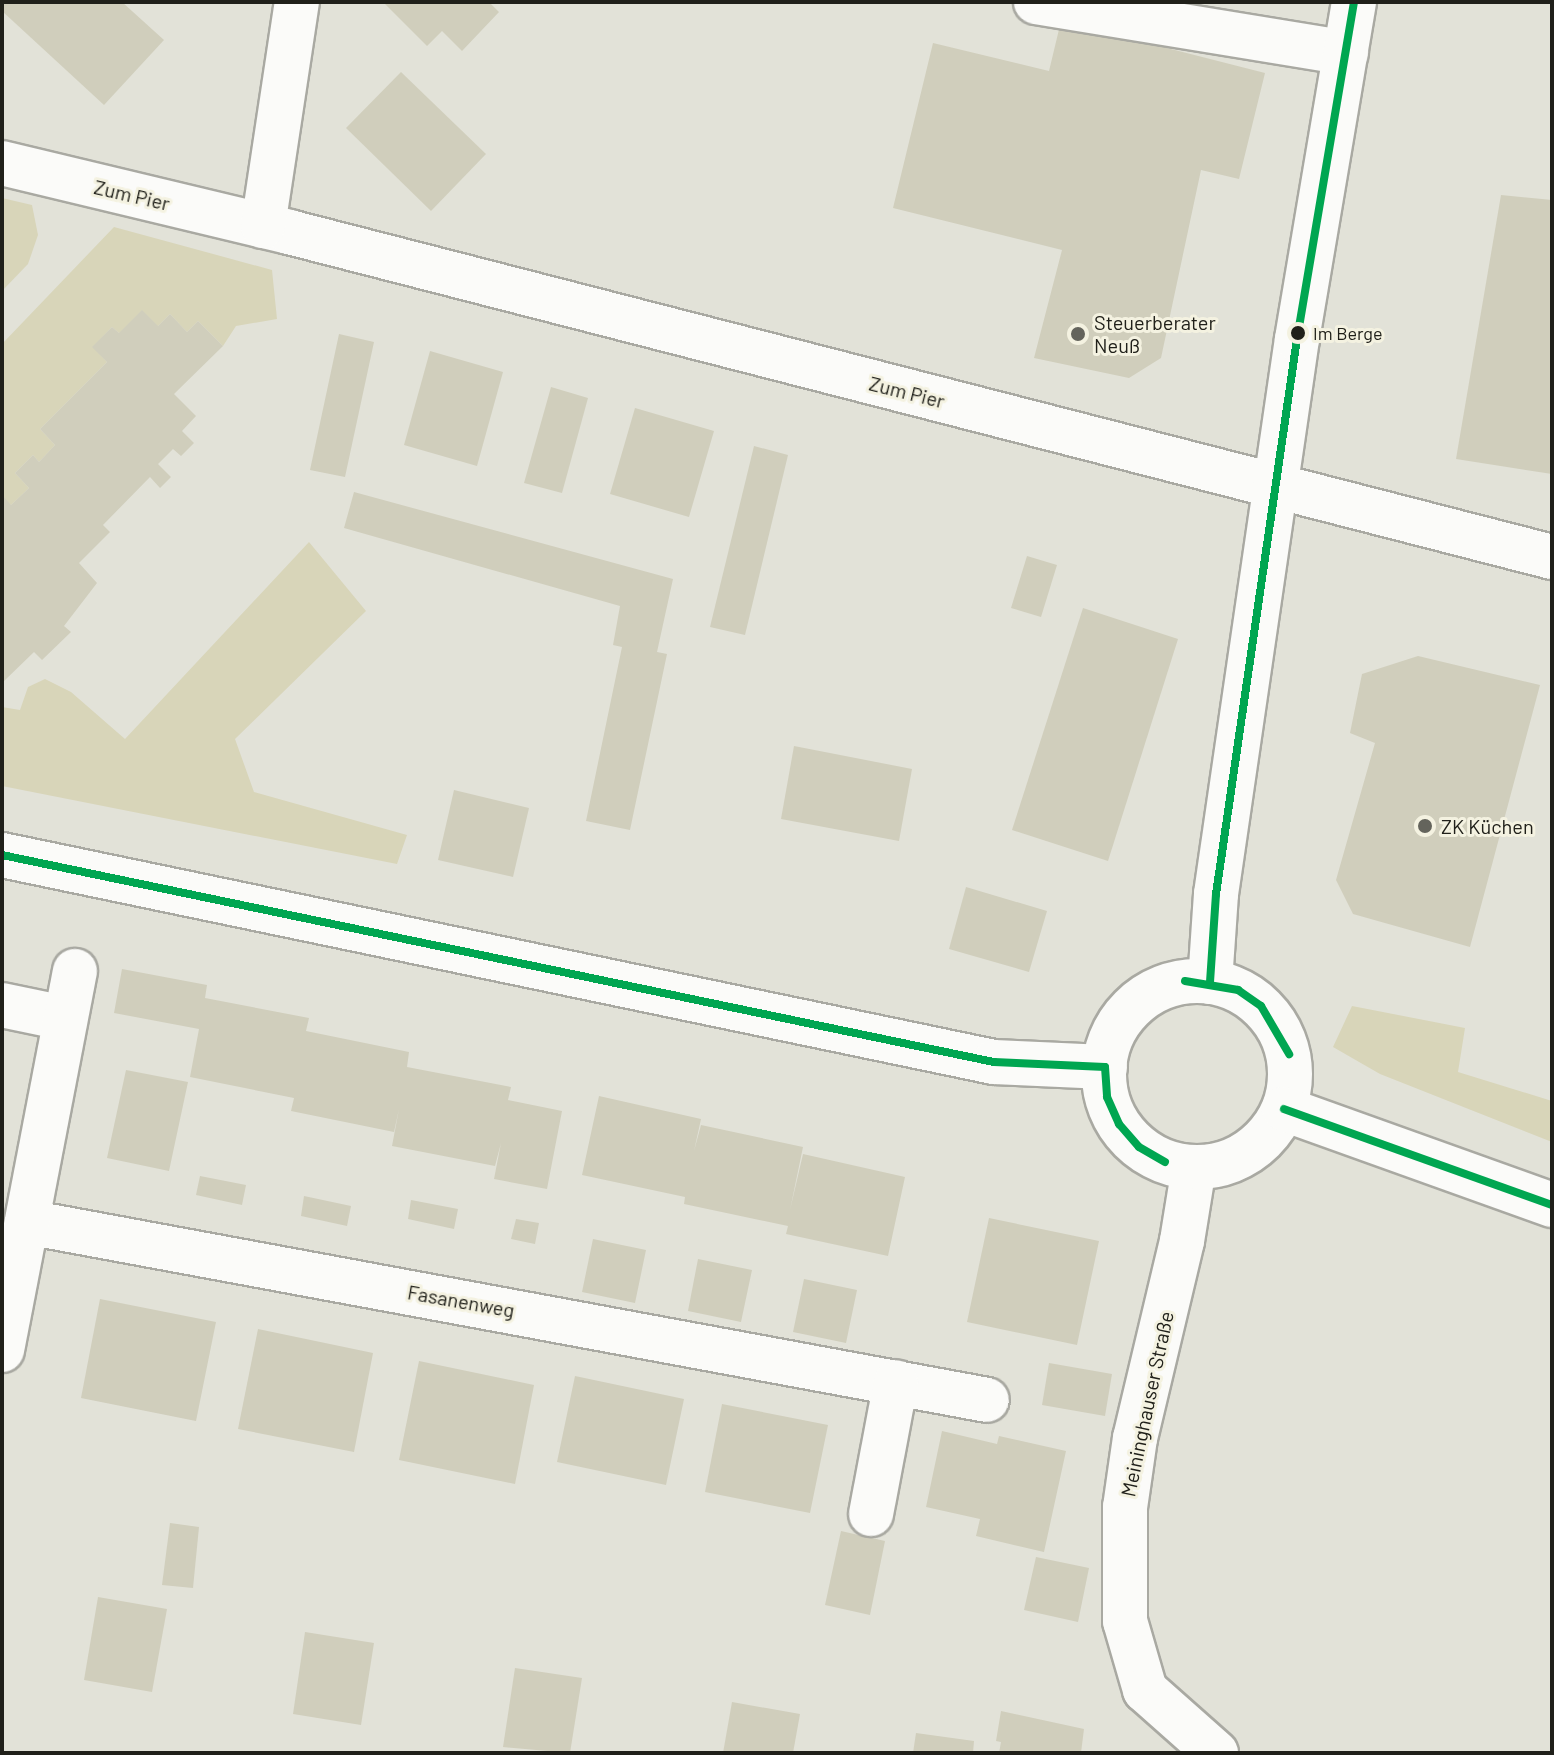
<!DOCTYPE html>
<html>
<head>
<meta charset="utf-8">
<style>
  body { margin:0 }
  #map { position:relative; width:1554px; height:1755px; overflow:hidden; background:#e2e2d8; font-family:Barlow,sans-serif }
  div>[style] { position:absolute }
  .green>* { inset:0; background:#d8d5b9 }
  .building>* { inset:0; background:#d0cebc }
  .roads { filter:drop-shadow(2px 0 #a9a9a2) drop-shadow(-2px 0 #a9a9a2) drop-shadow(0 2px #a9a9a2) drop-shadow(0 -2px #a9a9a2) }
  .minor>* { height:44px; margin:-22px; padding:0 22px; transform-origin:22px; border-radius:22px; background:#fbfbf9 }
  .major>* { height:44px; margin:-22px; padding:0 22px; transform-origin:22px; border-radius:22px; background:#fbfbf9 }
  .major>.ring { margin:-22px; padding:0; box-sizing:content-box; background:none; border:44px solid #fbfbf9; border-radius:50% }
  .bus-1>* { height:8px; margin:-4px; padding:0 4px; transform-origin:4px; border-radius:4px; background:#00a651 }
  .dots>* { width:22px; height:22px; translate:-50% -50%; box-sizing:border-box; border:4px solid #f4f2e1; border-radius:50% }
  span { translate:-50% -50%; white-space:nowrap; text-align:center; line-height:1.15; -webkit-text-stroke:6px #f4f2e1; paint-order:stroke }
  .bus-label { font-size:18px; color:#20201a }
  .left { translate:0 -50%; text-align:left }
  .street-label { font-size:20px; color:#20201a }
  .poi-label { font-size:20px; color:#20201a }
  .frame { position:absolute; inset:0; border:4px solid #20201a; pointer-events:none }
</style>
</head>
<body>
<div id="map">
  <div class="green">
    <i style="clip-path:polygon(2px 198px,32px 205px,38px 235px,28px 264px,2px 291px)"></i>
    <i style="clip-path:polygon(114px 227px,272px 270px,277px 319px,236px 326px,223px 346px,198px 321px,187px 332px,170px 314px,158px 326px,119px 333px,112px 327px,93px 347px,107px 362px,40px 429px,55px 445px,39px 462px,33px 455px,15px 473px,29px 488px,11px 505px,2px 498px,2px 344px)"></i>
    <i style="clip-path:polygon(309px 542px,366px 611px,235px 739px,254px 792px,407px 835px,397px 864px,2px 786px,2px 707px,20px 710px,28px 687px,45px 679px,71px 692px,125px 739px)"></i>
    <i style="clip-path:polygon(1352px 1006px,1465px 1028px,1458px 1072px,1552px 1101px,1552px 1142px,1380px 1074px,1333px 1047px)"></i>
  </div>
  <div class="building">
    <i style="clip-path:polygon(2px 2px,122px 2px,164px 40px,104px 105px,2px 11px)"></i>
    <i style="clip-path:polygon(383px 2px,489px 2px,499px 12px,462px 51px,442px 31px,427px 46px)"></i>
    <i style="clip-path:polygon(1061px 21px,1265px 73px,1239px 179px,1201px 170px,1161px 358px,1129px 378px,1034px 358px,1062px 250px,893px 208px,933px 43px,1049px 71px)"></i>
    <i style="clip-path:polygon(401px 72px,486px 154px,431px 211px,346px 128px)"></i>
    <i style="clip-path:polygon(1501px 195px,1552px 200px,1552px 474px,1456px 459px)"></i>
    <i style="clip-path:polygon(142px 310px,158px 326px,170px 314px,187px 332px,198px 321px,223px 346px,174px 394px,196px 416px,182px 431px,194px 443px,181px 456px,173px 449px,158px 464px,171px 477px,160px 488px,150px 477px,103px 525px,110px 532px,79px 563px,97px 583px,64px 626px,71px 632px,42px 660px,34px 652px,2px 683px,2px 495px,11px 505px,29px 488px,15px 473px,33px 455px,39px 462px,55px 445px,40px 429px,107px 362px,92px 347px,112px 327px,119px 333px)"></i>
    <i style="clip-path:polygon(339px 334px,374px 342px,345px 477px,310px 470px)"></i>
    <i style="clip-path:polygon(430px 351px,503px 372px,477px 466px,404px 445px)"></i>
    <i style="clip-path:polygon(551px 387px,588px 398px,562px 493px,524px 483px)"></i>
    <i style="clip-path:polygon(635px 408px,714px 431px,689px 517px,610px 494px)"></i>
    <i style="clip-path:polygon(754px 446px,788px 455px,745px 635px,710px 627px)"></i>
    <i style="clip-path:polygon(354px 492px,673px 579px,657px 652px,667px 654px,630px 830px,586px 821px,622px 647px,613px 645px,620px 606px,344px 528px)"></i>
    <i style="clip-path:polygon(1027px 556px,1057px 565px,1041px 617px,1011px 608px)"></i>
    <i style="clip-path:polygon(1083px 608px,1178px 639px,1108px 861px,1012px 830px)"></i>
    <i style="clip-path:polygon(1418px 656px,1540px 685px,1470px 947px,1353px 914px,1336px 880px,1375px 743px,1350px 733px,1362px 674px)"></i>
    <i style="clip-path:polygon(794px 746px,912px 769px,899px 841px,781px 819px)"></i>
    <i style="clip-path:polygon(454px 790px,529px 808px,513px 877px,438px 860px)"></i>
    <i style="clip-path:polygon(966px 887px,1047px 911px,1029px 972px,949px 949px)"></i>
    <i style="clip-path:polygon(122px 969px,207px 985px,205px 998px,309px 1018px,306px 1031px,409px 1052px,407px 1067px,511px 1087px,508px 1100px,562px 1111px,547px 1189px,494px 1179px,501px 1143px,495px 1166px,392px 1146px,399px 1109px,394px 1132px,291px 1111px,294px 1098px,190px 1077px,199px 1029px,114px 1013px)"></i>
    <i style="clip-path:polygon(126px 1070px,188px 1082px,169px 1171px,107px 1158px)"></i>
    <i style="clip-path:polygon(599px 1096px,701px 1119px,694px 1151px,701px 1125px,803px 1147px,790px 1210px,803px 1154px,905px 1177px,888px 1256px,786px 1234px,788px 1226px,684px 1204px,685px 1197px,582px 1175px)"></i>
    <i style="clip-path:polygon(200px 1176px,246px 1185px,242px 1205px,196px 1195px)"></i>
    <i style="clip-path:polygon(304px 1196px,351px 1206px,347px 1226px,301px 1216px)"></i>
    <i style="clip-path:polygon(411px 1200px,458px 1209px,454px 1229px,408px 1219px)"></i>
    <i style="clip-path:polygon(989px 1218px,1099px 1241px,1077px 1345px,967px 1322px)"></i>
    <i style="clip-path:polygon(516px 1219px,539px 1223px,535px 1244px,511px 1239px)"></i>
    <i style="clip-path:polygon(593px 1239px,646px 1250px,635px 1303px,582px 1292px)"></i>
    <i style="clip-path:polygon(698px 1259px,752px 1270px,741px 1322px,688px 1311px)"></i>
    <i style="clip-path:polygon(804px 1279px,857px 1290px,846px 1343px,793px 1332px)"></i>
    <i style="clip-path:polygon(100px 1299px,216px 1322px,196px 1421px,81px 1398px)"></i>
    <i style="clip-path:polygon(258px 1329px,373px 1353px,354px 1452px,238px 1429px)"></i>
    <i style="clip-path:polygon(419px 1361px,534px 1385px,515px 1484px,399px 1460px)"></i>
    <i style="clip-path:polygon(1049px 1363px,1112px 1374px,1105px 1416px,1042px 1405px)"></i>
    <i style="clip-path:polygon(575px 1376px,684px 1399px,666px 1485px,557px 1462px)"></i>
    <i style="clip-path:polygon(722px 1404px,828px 1425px,810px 1513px,705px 1492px)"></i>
    <i style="clip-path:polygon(942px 1431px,997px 1444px,999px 1436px,1066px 1451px,1044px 1552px,976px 1536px,980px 1519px,926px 1507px)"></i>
    <i style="clip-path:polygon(170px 1523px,199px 1527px,193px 1588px,162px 1585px)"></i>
    <i style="clip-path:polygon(841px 1531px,885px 1541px,870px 1615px,825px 1605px)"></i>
    <i style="clip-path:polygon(1036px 1557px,1089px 1568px,1078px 1622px,1024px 1610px)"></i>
    <i style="clip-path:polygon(98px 1597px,167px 1609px,152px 1692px,84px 1680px)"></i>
    <i style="clip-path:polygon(305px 1632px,374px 1643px,361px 1725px,293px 1714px)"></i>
    <i style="clip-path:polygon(515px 1668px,582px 1678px,570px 1753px,503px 1747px)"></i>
    <i style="clip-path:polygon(732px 1702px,800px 1714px,793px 1753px,723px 1753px)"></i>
    <i style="clip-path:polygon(1001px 1711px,1084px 1729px,1081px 1753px,999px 1753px,1001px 1742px,996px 1741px)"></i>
    <i style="clip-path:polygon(916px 1733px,974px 1741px,973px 1753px,913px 1753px)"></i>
  </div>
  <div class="roads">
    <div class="minor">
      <i style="left:1036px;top:2px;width:314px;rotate:9.3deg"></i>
      <i style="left:2px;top:163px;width:295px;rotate:13.5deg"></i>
      <i style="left:289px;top:232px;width:1304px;rotate:14.43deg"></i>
      <i style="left:263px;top:226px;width:227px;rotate:-81.4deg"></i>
      <i style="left:1210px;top:982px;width:88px;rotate:-86.1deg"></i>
      <i style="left:1216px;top:894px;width:561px;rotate:-81.7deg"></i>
      <i style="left:1297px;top:339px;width:342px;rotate:-80.4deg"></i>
      <i style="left:2px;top:1005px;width:63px;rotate:11.8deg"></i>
      <i style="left:1194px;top:1167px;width:75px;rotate:99.2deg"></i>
      <i style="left:1182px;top:1241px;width:203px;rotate:103.4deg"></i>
      <i style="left:1135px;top:1438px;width:70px;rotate:98.2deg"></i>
      <i style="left:1125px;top:1507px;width:114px;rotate:90deg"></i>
      <i style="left:1125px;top:1621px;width:72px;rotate:73.8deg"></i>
      <i style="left:1145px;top:1690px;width:95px;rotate:41.6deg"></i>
      <i style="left:27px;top:1222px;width:976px;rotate:10.5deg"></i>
      <i style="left:2px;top:1350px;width:386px;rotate:-79.1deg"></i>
      <i style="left:871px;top:1514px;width:134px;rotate:-79.3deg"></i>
    </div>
    <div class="major">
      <i style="left:2px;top:855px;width:1013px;rotate:11.79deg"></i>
      <i style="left:994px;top:1062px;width:111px;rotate:2.6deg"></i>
      <i class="ring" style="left:1104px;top:981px;width:142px;height:142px"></i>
      <i style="left:1284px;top:1109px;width:285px;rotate:19.7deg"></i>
    </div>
  </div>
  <div class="bus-1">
    <i style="left:2px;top:855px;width:1013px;rotate:11.79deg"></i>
    <i style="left:994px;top:1062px;width:111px;rotate:2.6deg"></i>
    <i style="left:1185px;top:981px;width:54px;rotate:9.6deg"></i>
    <i style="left:1238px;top:990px;width:28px;rotate:35deg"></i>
    <i style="left:1261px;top:1006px;width:56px;rotate:59.7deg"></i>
    <i style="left:1210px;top:982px;width:88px;rotate:-86.1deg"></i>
    <i style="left:1216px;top:894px;width:561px;rotate:-81.7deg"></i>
    <i style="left:1297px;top:339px;width:342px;rotate:-80.4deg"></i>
    <i style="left:1105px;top:1067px;width:30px;rotate:86deg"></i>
    <i style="left:1107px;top:1097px;width:30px;rotate:66deg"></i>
    <i style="left:1119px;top:1124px;width:30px;rotate:49deg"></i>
    <i style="left:1139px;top:1147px;width:30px;rotate:30deg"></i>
    <i style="left:1284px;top:1109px;width:285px;rotate:19.7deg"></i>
  </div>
  <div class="dots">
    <i style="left:1298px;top:333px;background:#20201a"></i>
    <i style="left:1078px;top:334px;background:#64645c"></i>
    <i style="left:1425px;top:826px;background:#64645c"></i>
  </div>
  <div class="bus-label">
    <span class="left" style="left:1313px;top:333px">Im Berge</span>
  </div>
  <div class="street-label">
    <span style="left:132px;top:195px;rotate:13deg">Zum Pier</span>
    <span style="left:907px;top:392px;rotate:14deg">Zum Pier</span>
    <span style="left:461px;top:1301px;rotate:10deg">Fasanenweg</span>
    <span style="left:1147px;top:1404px;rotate:-78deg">Meininghauser Straße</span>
  </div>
  <div class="poi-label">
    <span class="left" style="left:1094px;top:334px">Steuerberater<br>Neuß</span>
    <span class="left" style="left:1441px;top:826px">ZK Küchen</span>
  </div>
  <div class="frame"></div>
</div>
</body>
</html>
